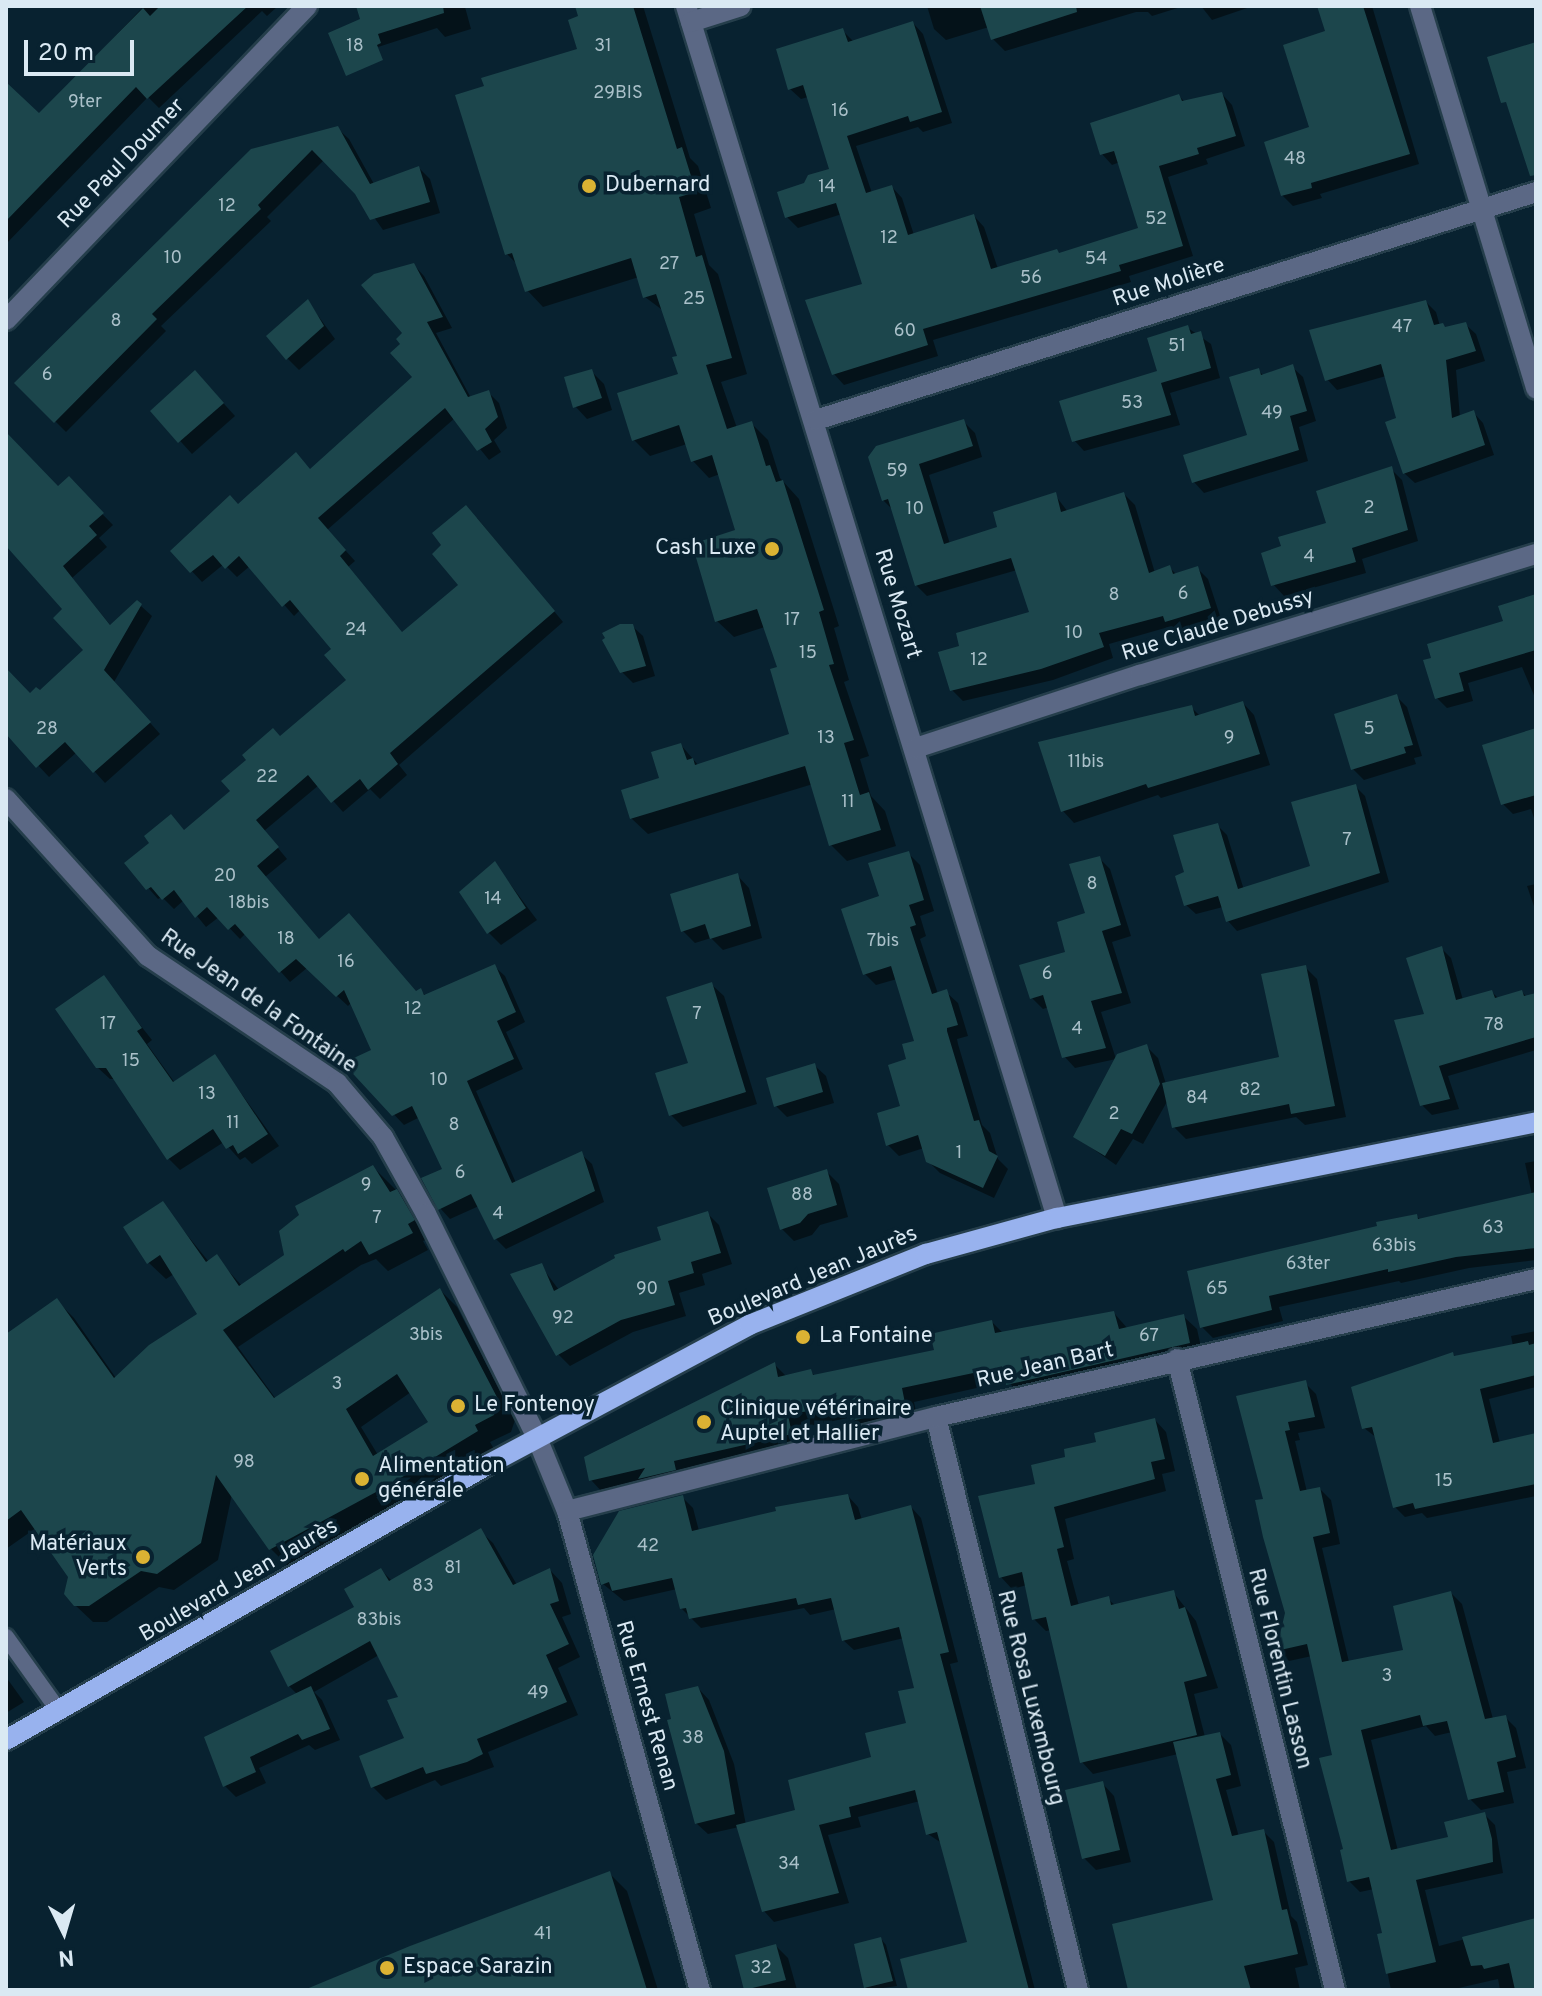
<!DOCTYPE html>
<html>
<head>
<meta charset="utf-8">
<style>
  body { margin:0 }
  #map { position:relative; width:1542px; height:1996px; overflow:hidden; background:#082230; font-family:Overpass,sans-serif }
  div>[style] { position:absolute }
  .shadow>* { inset:0; background:#0007 }
  .building>* { inset:0; background:#1c464c }
  .roads { filter:drop-shadow(2px 0 #253e4b) drop-shadow(-2px 0 #253e4b) drop-shadow(0 2px #253e4b) drop-shadow(0 -2px #253e4b) }
  .lane>* { height:16px; margin:-8px; padding:0 8px; transform-origin:8px; border-radius:8px; background:#5b6885 }
  .street>* { height:20px; margin:-10px; padding:0 10px; transform-origin:10px; border-radius:10px; background:#5b6885 }
  .primary>* { height:20px; margin:-10px; padding:0 10px; transform-origin:10px; border-radius:10px; background:#98b2ee }
  .dots>* { width:22px; height:22px; translate:-50% -50%; box-sizing:border-box; border:4px solid #082230; border-radius:50% }
  span { translate:-50% -50%; white-space:nowrap; text-align:center; line-height:1.15; -webkit-text-stroke:7px #082230; paint-order:stroke }
  .number-label { font-size:18px; color:#aac0c9 }
  .number-label span { -webkit-text-stroke-width:0 }
  .street-label { font-size:22px; color:#dae9f3 }
  .poi-label { font-size:22px; color:#dae9f3 }
  .left { translate:0 -50%; text-align:left }
  .right { translate:-100% -50%; text-align:right }
  .frame { position:absolute; inset:0; border:8px solid #dae9f3; pointer-events:none }
  .north { position:absolute; left:24px; top:1892px; width:80px; height:80px; -webkit-text-stroke:6px #082230; paint-order:stroke; rotate:175deg; font-size:22px; font-weight:700; line-height:32px; text-align:center; color:#dae9f3 }
  .north::after { content:''; display:block; margin:auto; width:28px; height:36px; background:#dae9f3; clip-path:polygon(50% 0,100% 100%,50% 72%,0 100%) }
  .scale { position:absolute; left:24px; top:40px; width:110px; height:36px; box-sizing:border-box; border:4px solid #dae9f3; border-top:0; padding-left:10px; font-size:24px; line-height:28px; white-space:nowrap; color:#dae9f3; -webkit-text-stroke:6px #082230; paint-order:stroke }
</style>
</head>
<body>
<div id="map">
  <div class="shadow">
    <i style="clip-path:polygon(144px 6px,278px 6px,267px 16px,262px 11px,159px 108px,148px 97px,6px 244px,6px 85px,39px 116px)"></i>
    <i style="clip-path:polygon(359px 6px,469px 6px,465px 7px,471px 29px,445px 37px,437px 28px,378px 47px,368px 36px)"></i>
    <i style="clip-path:polygon(578px 6px,643px 6px,690px 158px,698px 166px,711px 208px,694px 214px,709px 265px,718px 274px,747px 374px,721px 382px,737px 428px,752px 424px,768px 440px,780px 478px,799px 499px,839px 626px,834px 628px,849px 680px,844px 682px,869px 756px,860px 759px,871px 796px,885px 811px,896px 846px,847px 861px,831px 845px,813px 784px,648px 834px,631px 818px,662px 780px,681px 745px,699px 766px,791px 736px,780px 669px,765px 627px,734px 637px,717px 621px,738px 532px,720px 474px,709px 478px,693px 461px,687px 444px,650px 456px,634px 440px,681px 376px,679px 357px,665px 312px,645px 297px,639px 277px,543px 307px,527px 290px,518px 265px,507px 254px,579px 50px)"></i>
    <i style="clip-path:polygon(927px 6px,1184px 6px,1152px 16px,1148px 12px,1136px 12px,1005px 51px,993px 39px,989px 27px,946px 40px,934px 29px)"></i>
    <i style="clip-path:polygon(1201px 6px,1253px 6px,1212px 20px)"></i>
    <i style="clip-path:polygon(1319px 6px,1372px 6px,1419px 164px,1320px 194px,1322px 198px,1293px 206px,1282px 195px,1311px 128px,1327px 32px)"></i>
    <i style="clip-path:polygon(913px 23px,923px 34px,952px 123px,923px 132px,918px 127px,856px 146px,872px 193px,892px 187px,902px 198px,914px 235px,974px 216px,984px 227px,998px 269px,1060px 254px,1140px 229px,1120px 162px,1112px 165px,1102px 154px,1179px 96px,1185px 102px,1222px 94px,1232px 105px,1245px 146px,1206px 159px,1208px 164px,1168px 177px,1193px 256px,1129px 276px,1131px 282px,933px 340px,938px 356px,844px 385px,834px 374px,864px 285px,842px 214px,798px 228px,787px 217px,805px 184px,832px 171px,808px 97px,801px 99px,790px 89px,842px 30px,853px 41px)"></i>
    <i style="clip-path:polygon(337px 128px,349px 139px,374px 184px,419px 168px,430px 179px,440px 213px,383px 230px,357px 193px,324px 160px,267px 217px,271px 221px,161px 326px,166px 331px,66px 432px,17px 383px)"></i>
    <i style="clip-path:polygon(414px 265px,424px 276px,452px 328px,436px 333px,471px 398px,488px 392px,499px 403px,507px 428px,494px 440px,501px 452px,489px 460px,455px 418px,327px 530px,355px 561px,348px 567px,403px 634px,461px 585px,477px 518px,563px 622px,399px 765px,407px 775px,380px 799px,370px 789px,343px 812px,319px 785px,264px 831px,287px 859px,265px 877px,320px 941px,417px 993px,421px 991px,426px 996px,494px 966px,505px 976px,525px 1022px,506px 1032px,523px 1069px,476px 1091px,516px 1183px,581px 1154px,592px 1164px,604px 1202px,506px 1249px,495px 1238px,479px 1206px,450px 1219px,440px 1208px,445px 1170px,420px 1117px,404px 1125px,346px 1064px,373px 1051px,352px 1002px,348px 1006px,307px 968px,290px 982px,246px 933px,240px 939px,219px 917px,206px 927px,184px 900px,174px 909px,162px 897px,158px 899px,127px 864px,185px 832px,232px 792px,281px 738px,349px 680px,333px 649px,300px 610px,294px 616px,250px 566px,237px 577px,224px 564px,202px 582px,173px 551px,238px 506px,311px 471px,415px 377px,403px 344px)"></i>
    <i style="clip-path:polygon(308px 302px,335px 339px,299px 370px,287px 358px)"></i>
    <i style="clip-path:polygon(1426px 302px,1436px 312px,1440px 326px,1447px 329px,1465px 324px,1476px 334px,1485px 361px,1456px 370px,1460px 417px,1473px 412px,1483px 423px,1494px 455px,1415px 483px,1404px 473px,1399px 419px,1386px 376px,1337px 390px,1327px 379px)"></i>
    <i style="clip-path:polygon(1188px 328px,1211px 344px,1220px 378px,1170px 393px,1180px 425px,1084px 451px,1074px 440px,1159px 372px)"></i>
    <i style="clip-path:polygon(1292px 367px,1303px 377px,1316px 421px,1299px 427px,1308px 461px,1204px 493px,1194px 482px,1249px 437px,1258px 370px,1264px 376px)"></i>
    <i style="clip-path:polygon(592px 372px,604px 384px,612px 410px,587px 419px,575px 406px)"></i>
    <i style="clip-path:polygon(207px 385px,235px 416px,192px 454px,153px 411px)"></i>
    <i style="clip-path:polygon(964px 422px,975px 433px,982px 457px,929px 475px,950px 544px,1000px 528px,1055px 495px,1068px 512px,1124px 494px,1135px 505px,1155px 573px,1170px 568px,1177px 575px,1197px 568px,1208px 579px,1221px 619px,1178px 632px,1172px 626px,1109px 644px,1113px 658px,1053px 680px,963px 701px,952px 690px,962px 647px,1031px 614px,1017px 570px,927px 596px,916px 585px,893px 510px,883px 500px,871px 457px)"></i>
    <i style="clip-path:polygon(1391px 469px,1402px 480px,1418px 541px,1362px 559px,1366px 573px,1284px 596px,1273px 584px,1328px 524px)"></i>
    <i style="clip-path:polygon(6px 471px,58px 488px,68px 479px,113px 525px,99px 538px,107px 547px,72px 578px,111px 626px,141px 606px,152px 616px,114px 682px,160px 734px,105px 783px,77px 752px,49px 777px,6px 731px,6px 678px,30px 695px,40px 692px,85px 650px,65px 609px,6px 543px)"></i>
    <i style="clip-path:polygon(1536px 601px,1536px 700px,1522px 667px,1468px 683px,1473px 701px,1447px 708px,1437px 698px,1425px 662px,1505px 622px)"></i>
    <i style="clip-path:polygon(632px 626px,643px 636px,655px 676px,633px 683px,622px 672px)"></i>
    <i style="clip-path:polygon(1396px 696px,1407px 707px,1422px 756px,1414px 758px,1416px 764px,1364px 780px,1353px 769px)"></i>
    <i style="clip-path:polygon(1243px 703px,1254px 715px,1270px 765px,1161px 798px,1158px 795px,1074px 823px,1063px 811px,1191px 707px,1200px 716px)"></i>
    <i style="clip-path:polygon(1536px 731px,1536px 824px,1531px 809px,1513px 814px,1503px 804px)"></i>
    <i style="clip-path:polygon(1355px 786px,1365px 796px,1389px 882px,1237px 931px,1228px 921px,1223px 907px,1196px 914px,1186px 905px,1217px 825px,1227px 835px,1244px 890px,1313px 867px)"></i>
    <i style="clip-path:polygon(908px 853px,920px 865px,934px 911px,920px 916px,926px 936px,920px 939px,938px 994px,946px 992px,958px 1003px,968px 1036px,957px 1039px,958px 1044px,982px 1125px,990px 1133px,998px 1159px,1008px 1169px,994px 1198px,940px 1173px,928px 1161px,924px 1148px,899px 1156px,888px 1145px,903px 1108px,909px 1060px,916px 1042px,897px 979px,876px 985px,865px 974px,881px 897px)"></i>
    <i style="clip-path:polygon(1099px 858px,1110px 869px,1131px 936px,1112px 942px,1131px 1003px,1101px 1012px,1116px 1059px,1075px 1068px,1064px 1056px,1049px 1007px,1043px 1009px,1032px 998px,1068px 953px,1087px 914px)"></i>
    <i style="clip-path:polygon(495px 864px,537px 920px,501px 945px,489px 933px)"></i>
    <i style="clip-path:polygon(737px 875px,749px 888px,762px 938px,723px 950px,711px 938px,695px 943px,683px 931px)"></i>
    <i style="clip-path:polygon(1536px 884px,1536px 912px,1527px 886px)"></i>
    <i style="clip-path:polygon(1441px 948px,1451px 958px,1463px 1000px,1492px 992px,1499px 999px,1522px 992px,1527px 997px,1536px 995px,1536px 1050px,1448px 1076px,1459px 1109px,1432px 1115px,1422px 1105px,1427px 1015px)"></i>
    <i style="clip-path:polygon(1305px 967px,1317px 979px,1346px 1117px,1305px 1125px,1296px 1117px,1186px 1139px,1174px 1127px,1168px 1100px,1143px 1144px,1133px 1139px,1116px 1165px,1076px 1137px,1147px 1047px,1158px 1058px,1166px 1084px,1281px 1058px)"></i>
    <i style="clip-path:polygon(103px 978px,152px 1040px,147px 1044px,175px 1083px,215px 1057px,279px 1146px,252px 1164px,245px 1157px,240px 1160px,224px 1142px,180px 1170px,169px 1159px,116px 1079px,110px 1079px,97px 1067px)"></i>
    <i style="clip-path:polygon(711px 984px,724px 996px,757px 1104px,683px 1127px,671px 1115px,690px 1065px)"></i>
    <i style="clip-path:polygon(814px 1065px,826px 1076px,834px 1103px,787px 1117px,776px 1106px)"></i>
    <i style="clip-path:polygon(1536px 1161px,1536px 1260px,1469px 1268px,1401px 1283px,1399px 1281px,1279px 1307px,1283px 1321px,1213px 1338px,1201px 1326px,1379px 1227px,1416px 1216px,1421px 1220px,1532px 1195px,1525px 1163px)"></i>
    <i style="clip-path:polygon(evenodd,373px 1167px,414px 1208px,430px 1238px,423px 1241px,428px 1250px,388px 1271px,376px 1259px,361px 1265px,238px 1347px,276px 1399px,440px 1290px,457px 1307px,515px 1420px,511px 1432px,490px 1442px,494px 1449px,406px 1501px,288px 1566px,271px 1549px,232px 1494px,218px 1560px,174px 1590px,159px 1587px,107px 1622px,93px 1622px,75px 1605px,70px 1576px,36px 1528px,6px 1549px,6px 1337px,57px 1301px,74px 1318px,116px 1378px,200px 1314px,174px 1274px,166px 1279px,149px 1263px,162px 1204px,209px 1262px,216px 1257px,242px 1286px,286px 1256px,373px 1167px,411px 1392px,430px 1423px,378px 1455px,361px 1427px,411px 1392px)"></i>
    <i style="clip-path:polygon(827px 1172px,839px 1184px,848px 1217px,820px 1225px,812px 1235px,794px 1241px,782px 1229px)"></i>
    <i style="clip-path:polygon(707px 1213px,719px 1225px,732px 1264px,702px 1274px,705px 1285px,679px 1293px,686px 1316px,633px 1332px,570px 1366px,558px 1354px,541px 1266px,559px 1290px,664px 1242px)"></i>
    <i style="clip-path:polygon(1114px 1313px,1128px 1329px,1183px 1316px,1197px 1329px,1203px 1356px,1022px 1397px,1008px 1381px,914px 1402px,918px 1421px,866px 1433px,852px 1417px,800px 1428px,805px 1448px,604px 1494px,591px 1480px,774px 1364px,787px 1377px,810px 1371px,816px 1377px,936px 1352px,992px 1322px,1003px 1333px)"></i>
    <i style="clip-path:polygon(1536px 1331px,1536px 1387px,1489px 1399px,1500px 1443px,1536px 1435px,1536px 1496px,1427px 1518px,1422px 1513px,1405px 1517px,1395px 1507px,1377px 1438px,1364px 1428px,1453px 1354px,1456px 1358px,1513px 1346px,1511px 1336px)"></i>
    <i style="clip-path:polygon(1305px 1383px,1316px 1394px,1325px 1428px,1298px 1433px,1300px 1440px,1295px 1441px,1307px 1492px,1320px 1489px,1331px 1500px,1340px 1544px,1322px 1548px,1349px 1662px,1405px 1651px,1451px 1593px,1462px 1604px,1493px 1719px,1505px 1717px,1516px 1728px,1526px 1768px,1507px 1772px,1514px 1803px,1481px 1810px,1470px 1799px,1452px 1732px,1435px 1736px,1426px 1726px,1371px 1740px,1398px 1851px,1450px 1838px,1484px 1814px,1495px 1825px,1503px 1873px,1425px 1890px,1439px 1946px,1536px 1920px,1536px 1990px,1500px 1990px,1498px 1979px,1450px 1990px,1391px 1990px,1380px 1936px,1385px 1934px,1374px 1889px,1360px 1892px,1349px 1881px,1335px 1756px,1312px 1656px,1289px 1661px,1278px 1650px,1287px 1613px,1265px 1500px,1238px 1398px)"></i>
    <i style="clip-path:polygon(1155px 1420px,1166px 1432px,1175px 1471px,1162px 1474px,1166px 1491px,1065px 1519px,1074px 1559px,1067px 1561px,1079px 1606px,1108px 1599px,1116px 1606px,1173px 1592px,1196px 1621px,1218px 1688px,1194px 1694px,1205px 1737px,1220px 1734px,1231px 1745px,1241px 1786px,1226px 1790px,1239px 1837px,1263px 1831px,1274px 1842px,1291px 1916px,1297px 1922px,1308px 1965px,1295px 1968px,1300px 1990px,1136px 1990px,1215px 1901px,1178px 1754px,1093px 1774px,1082px 1762px,1051px 1630px,1046px 1631px,1034px 1619px,1027px 1585px,1012px 1589px,1001px 1577px,1037px 1486px,1067px 1458px)"></i>
    <i style="clip-path:polygon(848px 1496px,858px 1507px,862px 1520px,911px 1507px,921px 1518px,958px 1662px,950px 1664px,1035px 1990px,910px 1990px,969px 1943px,943px 1844px,928px 1834px,920px 1801px,858px 1817px,861px 1827px,828px 1835px,849px 1903px,774px 1922px,764px 1911px,739px 1827px,708px 1834px,696px 1823px,698px 1688px,709px 1700px,734px 1764px,746px 1825px,798px 1812px,873px 1758px,909px 1725px,916px 1689px,904px 1638px,854px 1650px,843px 1640px,836px 1609px,810px 1615px,804px 1608px,701px 1628px,681px 1608px,677px 1589px,624px 1601px,603px 1584px,682px 1497px,693px 1508px,699px 1531px)"></i>
    <i style="clip-path:polygon(480px 1531px,493px 1543px,517px 1585px,550px 1570px,562px 1583px,571px 1614px,562px 1617px,580px 1657px,558px 1668px,578px 1715px,488px 1752px,494px 1767px,441px 1786px,435px 1780px,386px 1800px,373px 1787px,406px 1740px,401px 1698px,379px 1655px,314px 1692px,322px 1700px,340px 1740px,315px 1750px,309px 1745px,259px 1768px,266px 1783px,236px 1797px,225px 1786px,298px 1695px,289px 1686px,356px 1608px,381px 1570px,393px 1582px)"></i>
    <i style="clip-path:polygon(6px 1677px,24px 1702px,6px 1713px)"></i>
    <i style="clip-path:polygon(1102px 1783px,1114px 1796px,1131px 1862px,1096px 1870px,1084px 1858px)"></i>
    <i style="clip-path:polygon(609px 1873px,627px 1891px,658px 1990px,308px 1990px)"></i>
    <i style="clip-path:polygon(881px 1939px,886px 1945px,897px 1986px,869px 1990px,865px 1987px)"></i>
    <i style="clip-path:polygon(776px 1946px,788px 1958px,797px 1990px,746px 1990px)"></i>
  </div>
  <div class="building">
    <i style="clip-path:polygon(160px 6px,248px 6px,147px 99px,136px 87px,6px 221px,6px 82px,39px 113px,143px 8px,150px 16px)"></i>
    <i style="clip-path:polygon(356px 6px,443px 6px,444px 13px,378px 34px,381px 43px,377px 45px,383px 60px,346px 76px,328px 33px,360px 19px)"></i>
    <i style="clip-path:polygon(575px 6px,633px 6px,677px 149px,682px 147px,696px 192px,679px 197px,696px 257px,702px 255px,732px 358px,706px 365px,727px 429px,752px 421px,766px 466px,770px 465px,776px 482px,783px 480px,824px 610px,819px 612px,834px 664px,829px 665px,854px 740px,844px 743px,860px 795px,869px 792px,881px 830px,829px 846px,805px 766px,630px 819px,621px 790px,659px 778px,651px 752px,681px 743px,687px 760px,693px 758px,695px 765px,789px 734px,770px 669px,777px 667px,757px 609px,715px 622px,692px 544px,735px 530px,712px 455px,691px 462px,679px 425px,632px 441px,617px 393px,678px 374px,672px 357px,677px 356px,656px 294px,643px 298px,631px 258px,525px 292px,512px 253px,505px 255px,455px 95px,484px 86px,481px 78px,577px 49px,568px 20px,578px 16px)"></i>
    <i style="clip-path:polygon(980px 6px,1076px 6px,1077px 12px,991px 40px)"></i>
    <i style="clip-path:polygon(1317px 6px,1363px 6px,1410px 154px,1311px 183px,1312px 188px,1281px 196px,1264px 142px,1309px 127px,1283px 45px,1325px 31px)"></i>
    <i style="clip-path:polygon(913px 21px,942px 112px,910px 122px,908px 116px,847px 136px,866px 193px,892px 185px,908px 235px,974px 214px,991px 269px,1057px 249px,1059px 253px,1138px 228px,1114px 151px,1100px 155px,1090px 123px,1179px 94px,1182px 101px,1222px 92px,1236px 136px,1197px 148px,1199px 154px,1159px 166px,1183px 246px,1119px 265px,1121px 271px,923px 329px,928px 345px,832px 375px,805px 300px,862px 284px,836px 203px,785px 218px,777px 192px,804px 183px,808px 175px,829px 169px,803px 85px,788px 90px,776px 49px,843px 28px,848px 42px)"></i>
    <i style="clip-path:polygon(1536px 42px,1536px 175px,1530px 176px,1506px 102px,1501px 103px,1487px 57px)"></i>
    <i style="clip-path:polygon(338px 126px,370px 184px,419px 166px,430px 202px,370px 220px,355px 194px,312px 150px,258px 205px,261px 209px,152px 314px,157px 319px,54px 423px,14px 383px,251px 149px)"></i>
    <i style="clip-path:polygon(414px 263px,443px 317px,427px 322px,468px 397px,489px 390px,498px 417px,485px 429px,492px 442px,477px 451px,445px 408px,318px 518px,346px 550px,340px 556px,402px 632px,458px 585px,432px 554px,441px 545px,432px 533px,466px 505px,555px 611px,390px 753px,398px 764px,368px 790px,360px 779px,331px 803px,308px 775px,256px 820px,279px 847px,257px 866px,319px 939px,349px 913px,416px 991px,421px 988px,424px 995px,495px 964px,516px 1012px,497px 1021px,514px 1059px,467px 1081px,512px 1183px,582px 1151px,595px 1191px,494px 1240px,471px 1194px,438px 1210px,421px 1178px,442px 1169px,412px 1106px,392px 1116px,343px 1063px,371px 1050px,344px 990px,336px 997px,296px 959px,279px 973px,235px 924px,228px 930px,207px 907px,195px 918px,174px 890px,162px 900px,151px 887px,146px 890px,124px 863px,149px 843px,144px 836px,171px 814px,184px 830px,230px 791px,221px 781px,246px 760px,242px 755px,273px 728px,280px 736px,346px 680px,324px 655px,331px 649px,290px 600px,282px 607px,239px 556px,225px 569px,213px 555px,190px 573px,170px 551px,230px 495px,238px 504px,296px 452px,310px 469px,412px 377px,390px 353px,400px 344px,396px 339px,402px 333px,361px 285px,374px 274px)"></i>
    <i style="clip-path:polygon(308px 299px,324px 326px,286px 360px,266px 336px)"></i>
    <i style="clip-path:polygon(1426px 300px,1434px 325px,1443px 323px,1445px 327px,1466px 322px,1476px 351px,1446px 360px,1452px 418px,1474px 410px,1485px 445px,1403px 474px,1385px 422px,1396px 418px,1381px 364px,1325px 381px,1309px 330px)"></i>
    <i style="clip-path:polygon(1188px 325px,1191px 334px,1201px 331px,1211px 368px,1161px 383px,1171px 415px,1072px 442px,1059px 401px,1157px 371px,1147px 338px)"></i>
    <i style="clip-path:polygon(1293px 364px,1307px 411px,1290px 416px,1299px 450px,1192px 483px,1183px 455px,1247px 435px,1229px 377px,1259px 368px,1261px 375px)"></i>
    <i style="clip-path:polygon(592px 369px,602px 398px,573px 408px,564px 377px)"></i>
    <i style="clip-path:polygon(195px 370px,224px 403px,178px 443px,150px 411px)"></i>
    <i style="clip-path:polygon(964px 419px,973px 446px,919px 464px,944px 544px,997px 527px,993px 512px,1056px 492px,1061px 512px,1124px 492px,1149px 573px,1170px 565px,1173px 574px,1198px 566px,1211px 608px,1165px 622px,1163px 616px,1099px 633px,1104px 647px,1041px 669px,950px 691px,938px 652px,959px 646px,956px 633px,1029px 612px,1011px 558px,915px 586px,888px 499px,882px 501px,868px 457px,876px 446px)"></i>
    <i style="clip-path:polygon(6px 432px,58px 486px,69px 476px,104px 513px,89px 526px,97px 535px,63px 566px,110px 625px,137px 600px,142px 604px,104px 670px,151px 722px,93px 773px,65px 742px,36px 768px,6px 734px,6px 668px,30px 693px,36px 687px,40px 690px,83px 650px,53px 618px,62px 609px,6px 546px)"></i>
    <i style="clip-path:polygon(1392px 466px,1408px 530px,1352px 548px,1356px 562px,1271px 586px,1261px 553px,1281px 546px,1278px 537px,1326px 523px,1316px 491px)"></i>
    <i style="clip-path:polygon(1536px 594px,1536px 650px,1459px 673px,1464px 691px,1435px 699px,1423px 660px,1431px 658px,1427px 644px,1503px 621px,1498px 606px)"></i>
    <i style="clip-path:polygon(620px 624px,633px 624px,646px 666px,620px 673px,602px 640px,605px 638px,602px 633px)"></i>
    <i style="clip-path:polygon(1397px 694px,1413px 745px,1404px 747px,1406px 753px,1351px 770px,1334px 714px)"></i>
    <i style="clip-path:polygon(1243px 701px,1260px 754px,1148px 788px,1146px 784px,1061px 812px,1038px 742px,1192px 705px,1195px 716px)"></i>
    <i style="clip-path:polygon(1536px 728px,1536px 795px,1501px 805px,1482px 745px)"></i>
    <i style="clip-path:polygon(1356px 784px,1380px 873px,1226px 922px,1218px 896px,1184px 906px,1175px 876px,1184px 872px,1173px 835px,1218px 823px,1238px 889px,1310px 866px,1291px 802px)"></i>
    <i style="clip-path:polygon(909px 851px,924px 900px,909px 905px,916px 925px,910px 927px,932px 994px,947px 989px,958px 1025px,947px 1028px,947px 1031px,974px 1121px,979px 1120px,989px 1151px,998px 1156px,983px 1188px,926px 1162px,918px 1135px,886px 1146px,877px 1113px,900px 1106px,888px 1065px,906px 1059px,902px 1044px,914px 1041px,891px 966px,863px 975px,841px 909px,879px 896px,868px 863px)"></i>
    <i style="clip-path:polygon(1100px 856px,1121px 925px,1102px 931px,1122px 993px,1091px 1001px,1106px 1048px,1062px 1058px,1043px 995px,1030px 999px,1019px 965px,1065px 952px,1057px 922px,1085px 913px,1069px 864px)"></i>
    <i style="clip-path:polygon(495px 861px,526px 908px,487px 934px,459px 892px)"></i>
    <i style="clip-path:polygon(738px 873px,751px 926px,710px 939px,705px 924px,681px 932px,670px 894px)"></i>
    <i style="clip-path:polygon(1442px 946px,1456px 1000px,1492px 990px,1495px 998px,1522px 990px,1524px 996px,1536px 993px,1536px 1037px,1439px 1066px,1450px 1099px,1420px 1106px,1394px 1020px,1424px 1014px,1406px 958px)"></i>
    <i style="clip-path:polygon(1306px 965px,1335px 1106px,1291px 1114px,1289px 1104px,1172px 1128px,1162px 1083px,1279px 1057px,1261px 974px)"></i>
    <i style="clip-path:polygon(104px 975px,142px 1028px,137px 1031px,173px 1082px,215px 1054px,268px 1134px,238px 1154px,233px 1145px,226px 1149px,213px 1129px,167px 1160px,106px 1068px,96px 1068px,55px 1009px)"></i>
    <i style="clip-path:polygon(712px 982px,746px 1092px,669px 1116px,655px 1073px,688px 1063px,666px 997px)"></i>
    <i style="clip-path:polygon(1147px 1044px,1160px 1084px,1132px 1134px,1121px 1129px,1105px 1156px,1073px 1137px,1117px 1054px)"></i>
    <i style="clip-path:polygon(815px 1063px,823px 1092px,774px 1107px,766px 1078px)"></i>
    <i style="clip-path:polygon(evenodd,373px 1165px,390px 1192px,397px 1189px,415px 1220px,408px 1224px,413px 1233px,369px 1255px,361px 1241px,345px 1252px,343px 1249px,223px 1330px,274px 1398px,440px 1288px,499px 1401px,494px 1415px,475px 1425px,478px 1431px,389px 1485px,269px 1550px,216px 1475px,201px 1543px,157px 1574px,141px 1571px,89px 1606px,74px 1606px,64px 1594px,68px 1577px,21px 1510px,6px 1521px,6px 1334px,57px 1298px,114px 1378px,149px 1345px,197px 1314px,160px 1255px,147px 1264px,123px 1227px,163px 1201px,206px 1262px,217px 1254px,239px 1286px,284px 1255px,279px 1231px,299px 1215px,295px 1206px,373px 1165px,397px 1374px,428px 1422px,373px 1456px,346px 1409px,397px 1374px)"></i>
    <i style="clip-path:polygon(827px 1169px,837px 1205px,808px 1214px,800px 1223px,780px 1230px,767px 1188px)"></i>
    <i style="clip-path:polygon(1536px 1192px,1536px 1248px,1456px 1257px,1388px 1272px,1388px 1269px,1269px 1296px,1272px 1310px,1200px 1328px,1187px 1271px,1377px 1226px,1376px 1222px,1417px 1214px,1418px 1219px)"></i>
    <i style="clip-path:polygon(708px 1211px,721px 1253px,691px 1262px,694px 1273px,668px 1281px,675px 1305px,621px 1320px,556px 1356px,510px 1274px,542px 1263px,554px 1291px,615px 1258px,614px 1255px,661px 1240px,657px 1227px)"></i>
    <i style="clip-path:polygon(1114px 1311px,1119px 1329px,1184px 1314px,1190px 1343px,1006px 1385px,1002px 1367px,902px 1388px,906px 1408px,851px 1421px,847px 1403px,788px 1415px,792px 1434px,674px 1461px,676px 1470px,638px 1479px,645px 1468px,589px 1481px,584px 1457px,775px 1362px,778px 1377px,811px 1369px,813px 1375px,934px 1350px,930px 1334px,992px 1320px,995px 1333px)"></i>
    <i style="clip-path:polygon(1528px 1341px,1529px 1345px,1536px 1343px,1536px 1375px,1480px 1389px,1493px 1443px,1536px 1433px,1536px 1484px,1415px 1509px,1413px 1503px,1393px 1508px,1372px 1427px,1362px 1429px,1351px 1387px,1453px 1352px,1454px 1356px)"></i>
    <i style="clip-path:polygon(1306px 1380px,1315px 1417px,1288px 1422px,1290px 1430px,1285px 1431px,1300px 1491px,1320px 1487px,1330px 1533px,1313px 1537px,1342px 1662px,1403px 1650px,1393px 1606px,1451px 1591px,1485px 1719px,1506px 1715px,1516px 1757px,1497px 1762px,1504px 1792px,1468px 1800px,1447px 1721px,1423px 1726px,1420px 1715px,1361px 1730px,1391px 1850px,1448px 1837px,1444px 1822px,1485px 1812px,1492px 1839px,1493px 1862px,1416px 1880px,1436px 1962px,1386px 1974px,1377px 1934px,1382px 1933px,1369px 1877px,1347px 1882px,1340px 1850px,1343px 1849px,1319px 1758px,1332px 1755px,1307px 1644px,1276px 1651px,1285px 1613px,1263px 1537px,1255px 1500px,1263px 1499px,1236px 1396px)"></i>
    <i style="clip-path:polygon(1155px 1418px,1165px 1459px,1151px 1462px,1155px 1479px,1054px 1507px,1064px 1547px,1057px 1549px,1071px 1606px,1109px 1596px,1111px 1605px,1174px 1590px,1179px 1609px,1185px 1607px,1207px 1676px,1184px 1682px,1197px 1735px,1080px 1763px,1046px 1617px,1032px 1620px,1022px 1572px,999px 1578px,978px 1496px,1035px 1484px,1031px 1465px,1065px 1457px,1064px 1449px,1096px 1442px,1094px 1433px)"></i>
    <i style="clip-path:polygon(848px 1494px,855px 1520px,911px 1505px,949px 1652px,940px 1654px,1029px 1990px,908px 1990px,900px 1959px,967px 1942px,937px 1832px,926px 1835px,915px 1790px,849px 1807px,851px 1817px,819px 1825px,839px 1893px,762px 1912px,736px 1825px,795px 1810px,788px 1780px,871px 1757px,865px 1733px,906px 1723px,898px 1691px,914px 1688px,899px 1627px,842px 1641px,831px 1598px,798px 1605px,796px 1598px,689px 1619px,686px 1608px,680px 1609px,672px 1578px,612px 1591px,609px 1582px,601px 1585px,593px 1555px,619px 1511px,683px 1495px,692px 1531px,776px 1511px,775px 1507px)"></i>
    <i style="clip-path:polygon(481px 1528px,513px 1585px,550px 1568px,559px 1601px,550px 1604px,569px 1644px,546px 1655px,567px 1702px,477px 1739px,483px 1754px,467px 1762px,426px 1774px,423px 1767px,371px 1788px,359px 1756px,404px 1738px,387px 1700px,398px 1697px,370px 1641px,288px 1687px,270px 1651px,354px 1607px,344px 1589px,381px 1568px,389px 1581px)"></i>
    <i style="clip-path:polygon(311px 1686px,330px 1729px,302px 1740px,298px 1734px,250px 1757px,256px 1772px,223px 1787px,204px 1737px)"></i>
    <i style="clip-path:polygon(698px 1686px,724px 1751px,735px 1814px,695px 1824px,667px 1720px,671px 1719px,665px 1694px)"></i>
    <i style="clip-path:polygon(1220px 1732px,1231px 1775px,1216px 1779px,1232px 1836px,1264px 1829px,1282px 1910px,1287px 1909px,1298px 1954px,1244px 1966px,1251px 1990px,1128px 1990px,1112px 1924px,1213px 1900px,1173px 1742px)"></i>
    <i style="clip-path:polygon(1103px 1781px,1120px 1850px,1082px 1859px,1065px 1790px)"></i>
    <i style="clip-path:polygon(610px 1871px,647px 1990px,304px 1990px,410px 1946px)"></i>
    <i style="clip-path:polygon(1536px 1918px,1536px 1990px,1515px 1990px,1509px 1963px,1484px 1969px,1482px 1965px,1471px 1966px,1462px 1937px)"></i>
    <i style="clip-path:polygon(881px 1937px,893px 1981px,864px 1988px,854px 1944px)"></i>
    <i style="clip-path:polygon(776px 1944px,786px 1980px,744px 1990px,735px 1955px)"></i>
  </div>
  <div class="roads">
    <div class="lane">
      <i style="left:6px;top:1637px;width:91px;rotate:54.4deg"></i>
    </div>
    <div class="street">
      <i style="left:686px;top:6px;width:1268px;rotate:72.98deg"></i>
      <i style="left:1420px;top:6px;width:400px;rotate:73.1deg"></i>
      <i style="left:691px;top:22px;width:52px;rotate:-17.7deg"></i>
      <i style="left:6px;top:320px;width:435px;rotate:-46.2deg"></i>
      <i style="left:816px;top:420px;width:755px;rotate:-17.57deg"></i>
      <i style="left:916px;top:748px;width:236px;rotate:-18.1deg"></i>
      <i style="left:1140px;top:675px;width:414px;rotate:-17deg"></i>
      <i style="left:6px;top:799px;width:212px;rotate:47.9deg"></i>
      <i style="left:148px;top:956px;width:228px;rotate:33.9deg"></i>
      <i style="left:337px;top:1083px;width:71px;rotate:49.6deg"></i>
      <i style="left:383px;top:1137px;width:88px;rotate:60.8deg"></i>
      <i style="left:426px;top:1214px;width:250px;rotate:63.6deg"></i>
      <i style="left:537px;top:1438px;width:79px;rotate:67.7deg"></i>
      <i style="left:567px;top:1511px;width:497px;rotate:74.5deg"></i>
      <i style="left:1177px;top:1359px;width:650px;rotate:75.94deg"></i>
      <i style="left:936px;top:1417px;width:590px;rotate:76.08deg"></i>
      <i style="left:567px;top:1511px;width:381px;rotate:-14.3deg"></i>
      <i style="left:936px;top:1417px;width:616px;rotate:-12.95deg"></i>
    </div>
    <div class="primary">
      <i style="left:6px;top:1740px;width:556px;rotate:-29.74deg"></i>
      <i style="left:489px;top:1464px;width:295px;rotate:-28.1deg"></i>
      <i style="left:749px;top:1325px;width:191px;rotate:-21.9deg"></i>
      <i style="left:926px;top:1254px;width:136px;rotate:-15.4deg"></i>
      <i style="left:1057px;top:1218px;width:489px;rotate:-11.3deg"></i>
    </div>
  </div>
  <div class="dots">
    <i style="left:589px;top:186px;background:#dbb233"></i>
    <i style="left:772px;top:549px;background:#dbb233"></i>
    <i style="left:803px;top:1337px;background:#dbb233"></i>
    <i style="left:458px;top:1406px;background:#dbb233"></i>
    <i style="left:704px;top:1422px;background:#dbb233"></i>
    <i style="left:362px;top:1479px;background:#dbb233"></i>
    <i style="left:143px;top:1557px;background:#dbb233"></i>
    <i style="left:387px;top:1968px;background:#dbb233"></i>
  </div>
  <div class="number-label">
    <span style="left:355px;top:47px">18</span>
    <span style="left:603px;top:47px">31</span>
    <span style="left:618px;top:94px">29BIS</span>
    <span style="left:85px;top:103px">9ter</span>
    <span style="left:840px;top:112px">16</span>
    <span style="left:1295px;top:160px">48</span>
    <span style="left:827px;top:188px">14</span>
    <span style="left:227px;top:207px">12</span>
    <span style="left:1156px;top:220px">52</span>
    <span style="left:889px;top:239px">12</span>
    <span style="left:173px;top:259px">10</span>
    <span style="left:1096px;top:260px">54</span>
    <span style="left:669px;top:265px">27</span>
    <span style="left:1031px;top:279px">56</span>
    <span style="left:694px;top:300px">25</span>
    <span style="left:116px;top:322px">8</span>
    <span style="left:1402px;top:328px">47</span>
    <span style="left:905px;top:332px">60</span>
    <span style="left:1177px;top:347px">51</span>
    <span style="left:47px;top:376px">6</span>
    <span style="left:1132px;top:404px">53</span>
    <span style="left:1272px;top:414px">49</span>
    <span style="left:897px;top:472px">59</span>
    <span style="left:1369px;top:509px">2</span>
    <span style="left:915px;top:510px">10</span>
    <span style="left:1309px;top:558px">4</span>
    <span style="left:1183px;top:595px">6</span>
    <span style="left:1114px;top:596px">8</span>
    <span style="left:792px;top:621px">17</span>
    <span style="left:356px;top:631px">24</span>
    <span style="left:1074px;top:634px">10</span>
    <span style="left:808px;top:654px">15</span>
    <span style="left:979px;top:661px">12</span>
    <span style="left:47px;top:730px">28</span>
    <span style="left:1369px;top:730px">5</span>
    <span style="left:826px;top:739px">13</span>
    <span style="left:1229px;top:739px">9</span>
    <span style="left:1086px;top:763px">11bis</span>
    <span style="left:267px;top:778px">22</span>
    <span style="left:848px;top:803px">11</span>
    <span style="left:1347px;top:841px">7</span>
    <span style="left:225px;top:877px">20</span>
    <span style="left:1092px;top:885px">8</span>
    <span style="left:493px;top:900px">14</span>
    <span style="left:249px;top:904px">18bis</span>
    <span style="left:286px;top:940px">18</span>
    <span style="left:883px;top:942px">7bis</span>
    <span style="left:346px;top:963px">16</span>
    <span style="left:1047px;top:975px">6</span>
    <span style="left:413px;top:1010px">12</span>
    <span style="left:697px;top:1015px">7</span>
    <span style="left:108px;top:1025px">17</span>
    <span style="left:1494px;top:1026px">78</span>
    <span style="left:1077px;top:1030px">4</span>
    <span style="left:131px;top:1062px">15</span>
    <span style="left:439px;top:1081px">10</span>
    <span style="left:1250px;top:1091px">82</span>
    <span style="left:207px;top:1095px">13</span>
    <span style="left:1197px;top:1099px">84</span>
    <span style="left:1114px;top:1115px">2</span>
    <span style="left:233px;top:1124px">11</span>
    <span style="left:454px;top:1126px">8</span>
    <span style="left:959px;top:1154px">1</span>
    <span style="left:460px;top:1174px">6</span>
    <span style="left:366px;top:1186px">9</span>
    <span style="left:802px;top:1196px">88</span>
    <span style="left:498px;top:1215px">4</span>
    <span style="left:377px;top:1219px">7</span>
    <span style="left:1493px;top:1229px">63</span>
    <span style="left:1394px;top:1247px">63bis</span>
    <span style="left:1308px;top:1265px">63ter</span>
    <span style="left:647px;top:1290px">90</span>
    <span style="left:1217px;top:1290px">65</span>
    <span style="left:563px;top:1319px">92</span>
    <span style="left:426px;top:1336px">3bis</span>
    <span style="left:1149px;top:1337px">67</span>
    <span style="left:337px;top:1385px">3</span>
    <span style="left:244px;top:1463px">98</span>
    <span style="left:1444px;top:1482px">15</span>
    <span style="left:648px;top:1547px">42</span>
    <span style="left:453px;top:1569px">81</span>
    <span style="left:423px;top:1587px">83</span>
    <span style="left:379px;top:1621px">83bis</span>
    <span style="left:1387px;top:1677px">3</span>
    <span style="left:538px;top:1694px">49</span>
    <span style="left:693px;top:1739px">38</span>
    <span style="left:789px;top:1865px">34</span>
    <span style="left:543px;top:1935px">41</span>
    <span style="left:761px;top:1969px">32</span>
  </div>
  <div class="street-label">
    <span style="left:122px;top:164px;rotate:-46deg">Rue Paul Doumer</span>
    <span style="left:1169px;top:283px;rotate:-18deg">Rue Molière</span>
    <span style="left:897px;top:604px;rotate:73deg">Rue Mozart</span>
    <span style="left:1218px;top:626px;rotate:-17deg">Rue Claude Debussy</span>
    <span style="left:258px;top:1002px;rotate:35deg">Rue Jean de la Fontaine</span>
    <span style="left:813px;top:1277px;rotate:-23deg">Boulevard Jean Jaurès</span>
    <span style="left:1045px;top:1366px;rotate:-13deg">Rue Jean Bart</span>
    <span style="left:239px;top:1581px;rotate:-30deg">Boulevard Jean Jaurès</span>
    <span style="left:1279px;top:1669px;rotate:76deg">Rue Florentin Lasson</span>
    <span style="left:1030px;top:1698px;rotate:76deg">Rue Rosa Luxembourg</span>
    <span style="left:646px;top:1706px;rotate:74deg">Rue Ernest Renan</span>
  </div>
  <div class="poi-label">
    <span class="left" style="left:605px;top:186px">Dubernard</span>
    <span class="right" style="left:756px;top:549px">Cash Luxe</span>
    <span class="left" style="left:819px;top:1337px">La Fontaine</span>
    <span class="left" style="left:474px;top:1406px">Le Fontenoy</span>
    <span class="left" style="left:720px;top:1422px">Clinique vétérinaire<br>Auptel et Hallier</span>
    <span class="left" style="left:378px;top:1479px">Alimentation<br>générale</span>
    <span class="right" style="left:127px;top:1557px">Matériaux<br>Verts</span>
    <span class="left" style="left:403px;top:1968px">Espace Sarazin</span>
  </div>
  <div class="frame"></div>
  <div class="north">N</div>
  <div class="scale">20 m</div>
</div>
</body>
</html>
